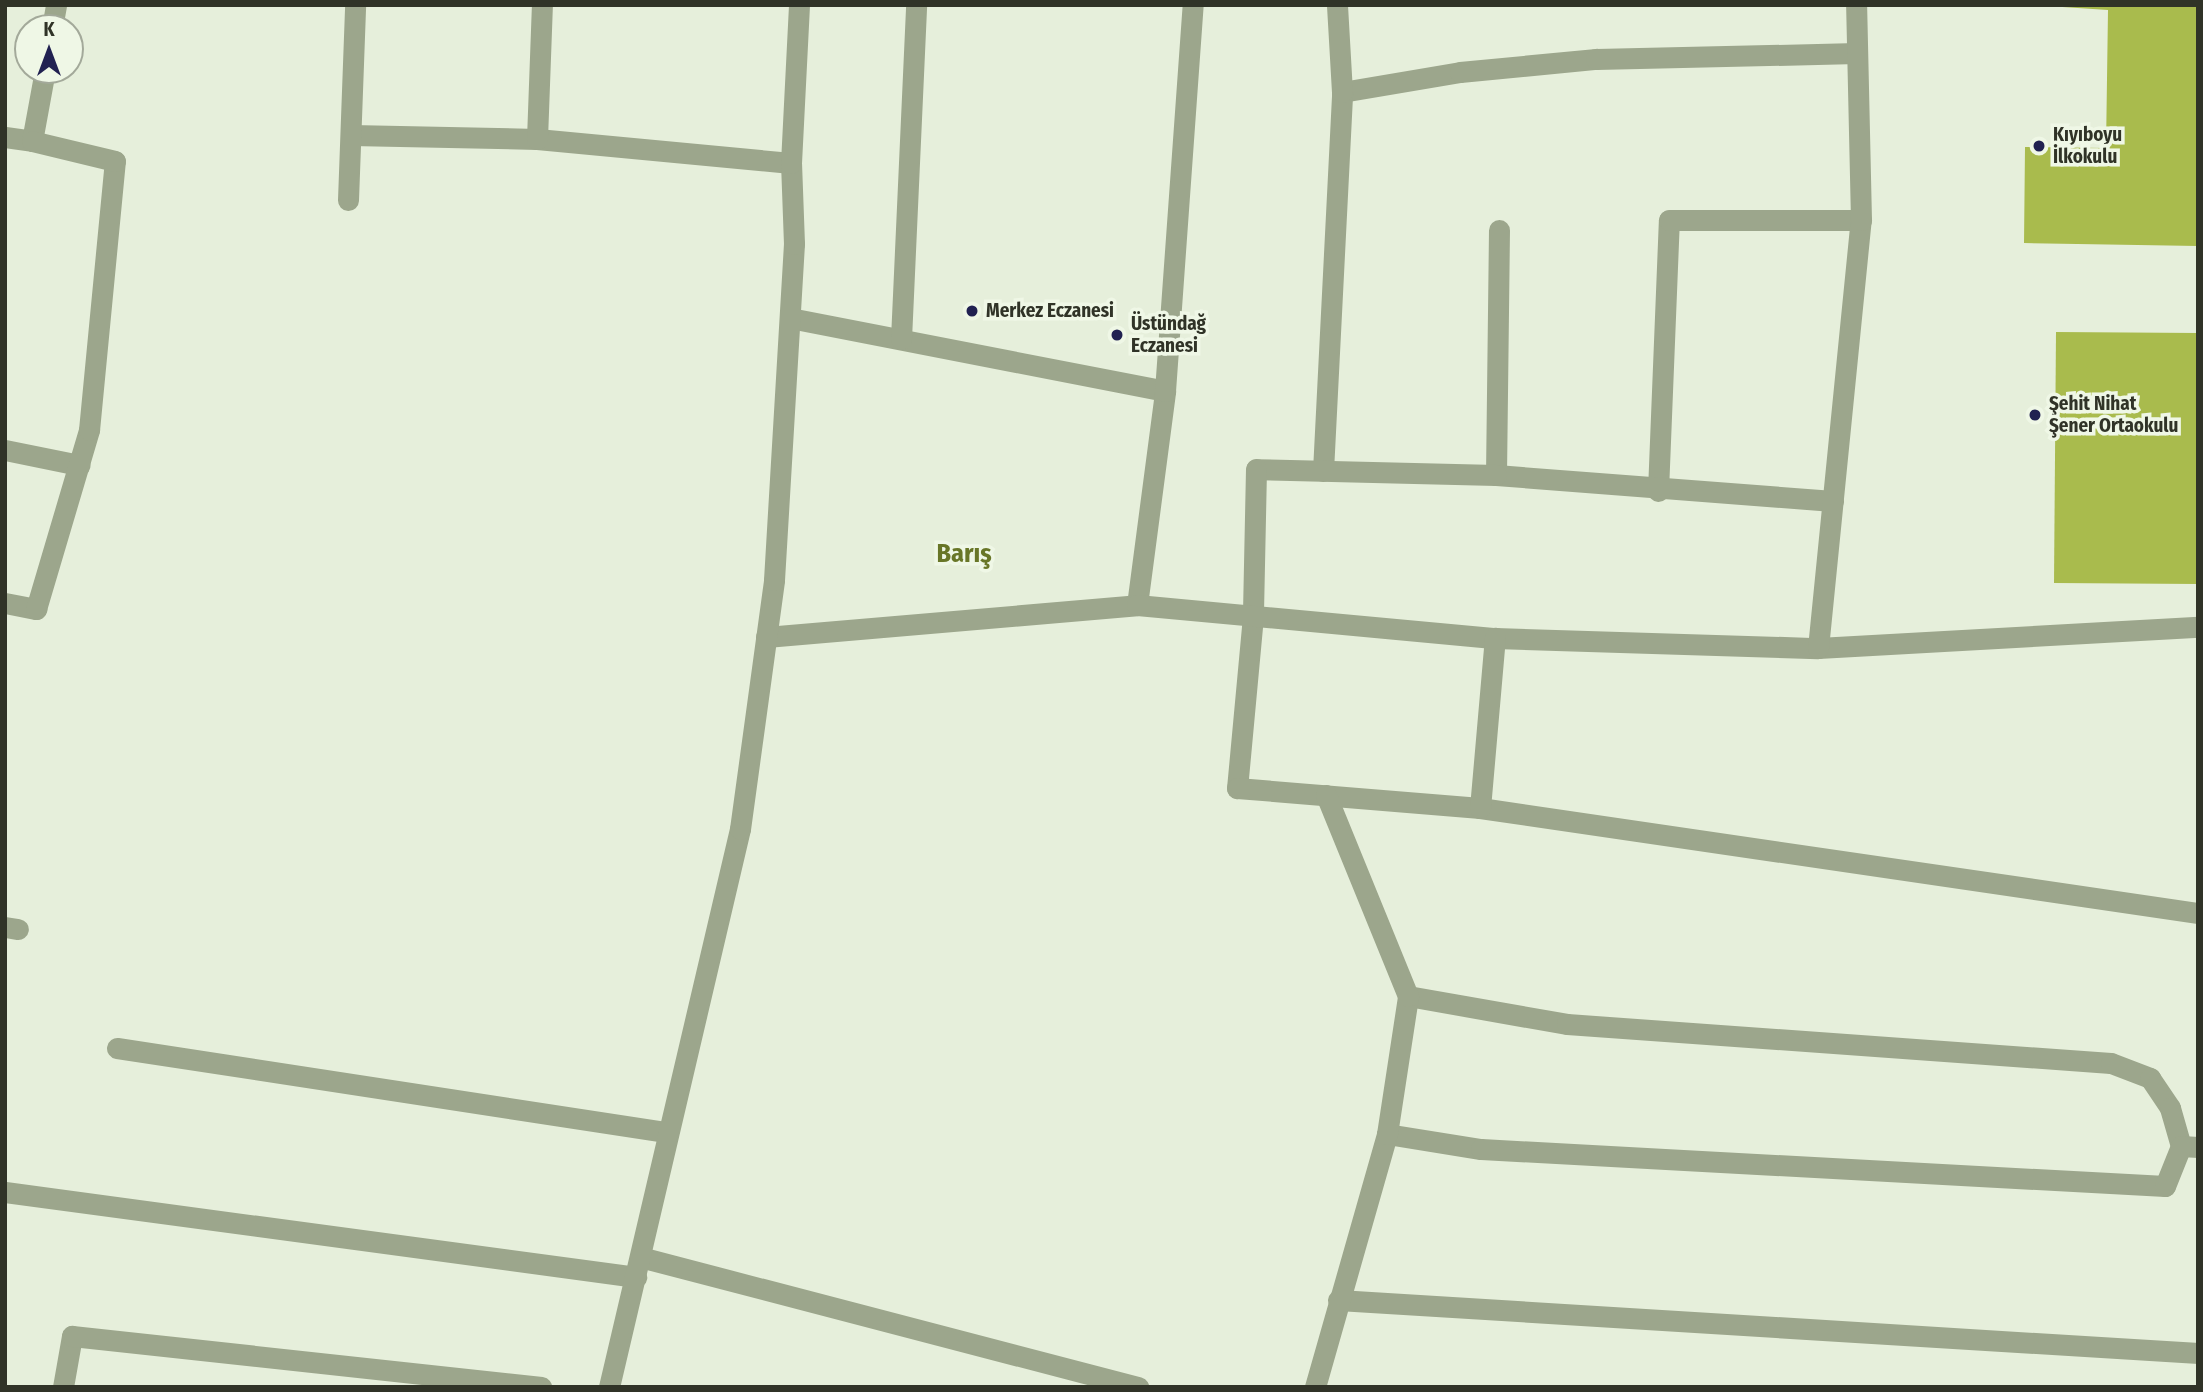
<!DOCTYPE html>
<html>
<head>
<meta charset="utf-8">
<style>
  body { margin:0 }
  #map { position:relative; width:2203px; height:1392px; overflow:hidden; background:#e6efdb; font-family:"Fira Sans Condensed",sans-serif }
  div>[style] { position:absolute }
  .building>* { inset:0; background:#a9bb4d }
  .minor>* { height:21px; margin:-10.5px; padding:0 10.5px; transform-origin:10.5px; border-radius:10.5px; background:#9ca68c }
  .dots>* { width:19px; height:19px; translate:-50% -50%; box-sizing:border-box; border:4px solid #eff7e6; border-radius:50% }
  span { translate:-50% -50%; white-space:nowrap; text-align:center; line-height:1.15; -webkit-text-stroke:7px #eff7e6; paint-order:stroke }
  .poi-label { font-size:19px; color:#303327; font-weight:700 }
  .left { translate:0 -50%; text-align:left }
  .district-label { font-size:26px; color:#687627; font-weight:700 }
  .frame { position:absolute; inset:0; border:7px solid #303327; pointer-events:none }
  .north { position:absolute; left:14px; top:14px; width:70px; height:70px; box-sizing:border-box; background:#eff7e6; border:2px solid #a3a99a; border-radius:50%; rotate:0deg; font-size:19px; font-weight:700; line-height:28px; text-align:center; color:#303327 }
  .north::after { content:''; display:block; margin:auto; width:24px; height:32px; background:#212151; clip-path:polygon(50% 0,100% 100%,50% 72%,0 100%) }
</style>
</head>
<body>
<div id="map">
  <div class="building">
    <i style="clip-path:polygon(2032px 5px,2198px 5px,2198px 246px,2024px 243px,2025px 147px,2106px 148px,2108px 10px)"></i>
    <i style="clip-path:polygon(2056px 332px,2198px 333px,2198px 584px,2054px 583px)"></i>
  </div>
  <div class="minor">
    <i style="left:52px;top:28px;width:23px;rotate:-80deg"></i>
    <i style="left:1342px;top:92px;width:120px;rotate:-9.6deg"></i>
    <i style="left:1460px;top:72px;width:137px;rotate:-5.5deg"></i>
    <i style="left:1596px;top:59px;width:261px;rotate:-1.3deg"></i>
    <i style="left:351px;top:135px;width:186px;rotate:1.2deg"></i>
    <i style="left:537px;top:139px;width:255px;rotate:5.4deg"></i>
    <i style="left:5px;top:137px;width:27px;rotate:8deg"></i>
    <i style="left:32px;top:141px;width:72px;rotate:-79.6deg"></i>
    <i style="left:537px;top:139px;width:134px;rotate:-87.9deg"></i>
    <i style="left:348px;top:200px;width:195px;rotate:-87.9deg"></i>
    <i style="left:790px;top:318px;width:382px;rotate:11deg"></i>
    <i style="left:901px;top:339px;width:334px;rotate:-87.4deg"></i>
    <i style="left:5px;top:450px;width:76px;rotate:11.5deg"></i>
    <i style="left:1323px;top:471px;width:379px;rotate:-87.1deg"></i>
    <i style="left:1342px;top:92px;width:87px;rotate:-93.3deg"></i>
    <i style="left:1496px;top:475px;width:245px;rotate:-89.3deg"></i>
    <i style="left:1658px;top:491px;width:271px;rotate:-87.7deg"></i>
    <i style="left:1669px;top:220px;width:192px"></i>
    <i style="left:1833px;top:501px;width:338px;rotate:-175.6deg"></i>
    <i style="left:1496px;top:475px;width:240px;rotate:-178.6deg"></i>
    <i style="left:1256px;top:469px;width:147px;rotate:91.2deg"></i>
    <i style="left:1253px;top:616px;width:173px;rotate:95.3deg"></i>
    <i style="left:1237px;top:788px;width:244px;rotate:4.7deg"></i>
    <i style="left:1480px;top:808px;width:726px;rotate:8.32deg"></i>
    <i style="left:5px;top:603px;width:32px;rotate:11deg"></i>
    <i style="left:36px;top:609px;width:187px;rotate:-73.5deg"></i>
    <i style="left:89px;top:430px;width:270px;rotate:-84.5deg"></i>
    <i style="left:115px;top:161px;width:85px;rotate:-166.5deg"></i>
    <i style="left:1137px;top:605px;width:216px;rotate:-82.5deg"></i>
    <i style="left:1165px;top:391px;width:387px;rotate:-85.9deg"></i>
    <i style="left:766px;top:637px;width:372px;rotate:-4.9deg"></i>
    <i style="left:1137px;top:605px;width:360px;rotate:5.3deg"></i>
    <i style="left:1495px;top:638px;width:323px;rotate:1.8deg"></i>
    <i style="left:1818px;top:648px;width:381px;rotate:-3.2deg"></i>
    <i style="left:1818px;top:648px;width:430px;rotate:-84.3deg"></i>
    <i style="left:1861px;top:220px;width:215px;rotate:-91.3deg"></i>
    <i style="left:1480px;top:808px;width:171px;rotate:-85deg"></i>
    <i style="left:5px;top:927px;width:13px;rotate:9deg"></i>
    <i style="left:1408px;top:996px;width:161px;rotate:10deg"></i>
    <i style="left:1567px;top:1024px;width:545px;rotate:4.1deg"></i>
    <i style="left:2111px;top:1063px;width:42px;rotate:21deg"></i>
    <i style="left:2150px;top:1078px;width:36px;rotate:56deg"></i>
    <i style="left:2170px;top:1108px;width:40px;rotate:74deg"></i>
    <i style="left:2181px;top:1146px;width:17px;rotate:3deg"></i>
    <i style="left:117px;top:1048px;width:554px;rotate:8.71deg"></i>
    <i style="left:1387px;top:1134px;width:95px;rotate:9.1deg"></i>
    <i style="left:1481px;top:1149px;width:685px;rotate:3.1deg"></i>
    <i style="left:2165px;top:1186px;width:43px;rotate:-68.2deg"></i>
    <i style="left:5px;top:1192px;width:637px;rotate:7.67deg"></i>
    <i style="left:640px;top:1257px;width:515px;rotate:14.63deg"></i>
    <i style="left:1338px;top:1300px;width:862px;rotate:3.53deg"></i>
    <i style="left:63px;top:1387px;width:52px;rotate:-80deg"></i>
    <i style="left:72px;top:1336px;width:472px;rotate:6.2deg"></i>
    <i style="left:609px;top:1387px;width:573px;rotate:-76.79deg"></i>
    <i style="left:740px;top:829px;width:251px;rotate:-82.2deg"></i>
    <i style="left:774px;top:580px;width:337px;rotate:-86.6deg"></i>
    <i style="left:794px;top:244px;width:81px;rotate:-92.1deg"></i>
    <i style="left:791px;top:163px;width:158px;rotate:-87.1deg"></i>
    <i style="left:1315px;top:1387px;width:263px;rotate:-74.1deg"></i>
    <i style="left:1387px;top:1134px;width:140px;rotate:-81.3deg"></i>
    <i style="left:1408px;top:996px;width:217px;rotate:-112.2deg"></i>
  </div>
  <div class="dots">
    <i style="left:2039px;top:146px;background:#212151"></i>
    <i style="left:972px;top:311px;background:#212151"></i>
    <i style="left:1117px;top:335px;background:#212151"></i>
    <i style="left:2035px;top:415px;background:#212151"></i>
  </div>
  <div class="poi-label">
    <span class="left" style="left:2053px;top:146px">Kıyıboyu<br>İlkokulu</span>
    <span class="left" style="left:986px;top:311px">Merkez Eczanesi</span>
    <span class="left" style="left:1131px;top:335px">Üstündağ<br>Eczanesi</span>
    <span class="left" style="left:2049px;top:415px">Şehit Nihat<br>Şener Ortaokulu</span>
  </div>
  <div class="district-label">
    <span style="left:964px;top:554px">Barış</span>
  </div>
  <div class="frame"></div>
  <div class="north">K</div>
</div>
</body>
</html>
